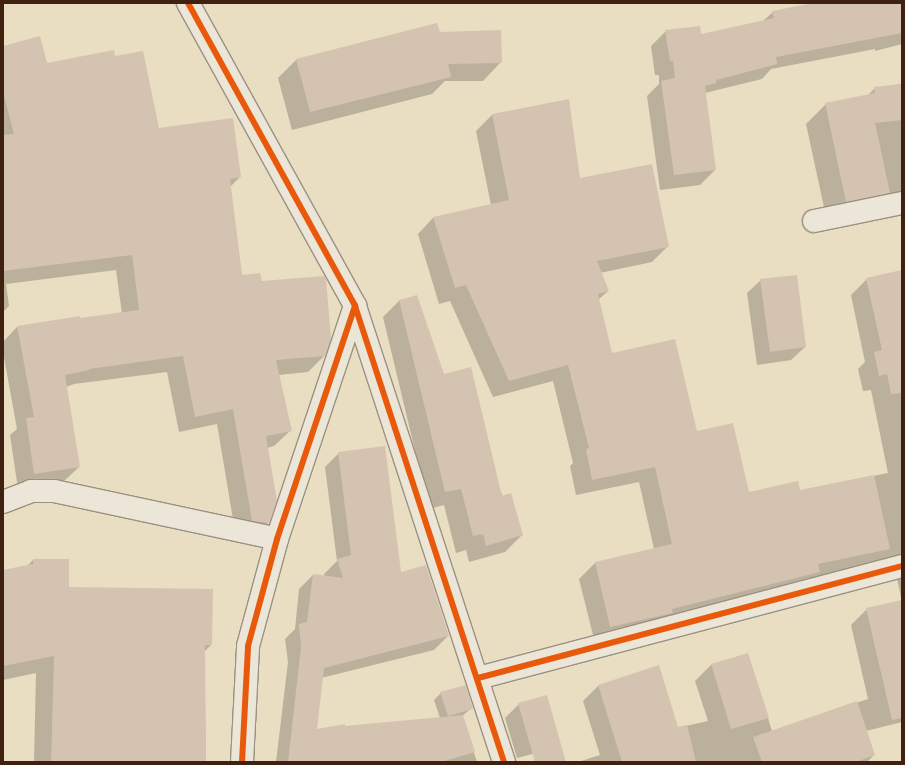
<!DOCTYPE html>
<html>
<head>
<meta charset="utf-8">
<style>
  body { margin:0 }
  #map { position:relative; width:905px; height:765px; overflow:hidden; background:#e9ddc2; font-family:"IM FELL French Canon",serif }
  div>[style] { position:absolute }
  .shadow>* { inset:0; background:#0003 }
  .building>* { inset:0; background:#d5c3b2 }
  .roads { filter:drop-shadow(1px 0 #9b9181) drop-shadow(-1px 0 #9b9181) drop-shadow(0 1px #9b9181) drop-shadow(0 -1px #9b9181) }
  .street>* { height:22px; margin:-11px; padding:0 11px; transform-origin:11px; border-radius:11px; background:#ece6d8 }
  .secondary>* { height:22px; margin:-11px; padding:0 11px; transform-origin:11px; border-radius:11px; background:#ece6d8 }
  .cycleway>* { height:6px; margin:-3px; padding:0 3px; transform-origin:3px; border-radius:3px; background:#e8590c }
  span { translate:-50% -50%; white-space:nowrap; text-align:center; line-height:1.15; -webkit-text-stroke:3.5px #faedce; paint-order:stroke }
  .frame { position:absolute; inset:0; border:4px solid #3f2111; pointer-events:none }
</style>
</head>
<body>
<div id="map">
  <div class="shadow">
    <i style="clip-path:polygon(818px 3px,902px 3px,902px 44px,875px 51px,875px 49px,771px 69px,762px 79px,705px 93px,715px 170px,700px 185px,660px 190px,647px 96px,659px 84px,659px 75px,655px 75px,651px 46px,666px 31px,701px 36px,763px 21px,773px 12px)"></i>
    <i style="clip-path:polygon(439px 33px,500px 63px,483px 81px,445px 81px,432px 94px,292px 130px,278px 78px,296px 60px)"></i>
    <i style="clip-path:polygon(3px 47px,47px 64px,114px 57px,158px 129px,240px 177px,230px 187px,242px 276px,261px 282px,324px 356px,308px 372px,278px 375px,291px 430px,274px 446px,267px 448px,268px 523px,252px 539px,236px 537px,217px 424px,179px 432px,167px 372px,74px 384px,66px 387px,79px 467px,62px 483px,18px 489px,10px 435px,17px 429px,3px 352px,3px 342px,17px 327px,122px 314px,116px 270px,6px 284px,9px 306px,3px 312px)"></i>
    <i style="clip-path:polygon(902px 84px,902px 204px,827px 221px,806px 124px,826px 104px,867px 96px,875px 88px)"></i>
    <i style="clip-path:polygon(492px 115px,668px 246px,652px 262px,600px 273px,608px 291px,598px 300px,612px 354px,696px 432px,748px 493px,799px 491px,888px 473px,871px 390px,863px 391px,858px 369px,865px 362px,851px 295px,867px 279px,902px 272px,902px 722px,866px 731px,874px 755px,867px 762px,578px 762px,600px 755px,583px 701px,598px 686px,677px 728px,708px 721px,695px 681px,711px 665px,748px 654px,772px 731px,868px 699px,851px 625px,867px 609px,902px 602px,893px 560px,814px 577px,803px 588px,595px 643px,579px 579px,595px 563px,654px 549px,639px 482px,576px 495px,570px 466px,573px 463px,553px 381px,493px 397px,450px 301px,439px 304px,418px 234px,433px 218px,491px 205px,476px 131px)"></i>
    <i style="clip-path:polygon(761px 280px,805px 347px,791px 360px,757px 365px,747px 293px)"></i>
    <i style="clip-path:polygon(400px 300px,443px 375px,522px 535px,505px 552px,469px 562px,466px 550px,456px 553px,444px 505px,429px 509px,383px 317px)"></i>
    <i style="clip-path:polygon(339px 453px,400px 574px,448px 636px,434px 650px,321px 678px,316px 730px,440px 718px,434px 700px,441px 693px,472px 708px,462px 716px,477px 762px,276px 762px,288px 662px,285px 639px,295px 629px,299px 589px,313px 575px,324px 576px,324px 574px,337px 561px,325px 467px)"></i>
    <i style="clip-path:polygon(33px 560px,68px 588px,211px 645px,204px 652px,206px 762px,34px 762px,36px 673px,3px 680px,3px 571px,27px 566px)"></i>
    <i style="clip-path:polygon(519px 704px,544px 751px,517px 758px,505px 718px)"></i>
  </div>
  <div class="building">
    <i style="clip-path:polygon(813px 3px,902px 3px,902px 33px,776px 57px,777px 64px,716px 80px,716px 83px,705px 86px,716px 170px,674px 175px,661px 81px,675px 78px,673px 61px,670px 61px,665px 30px,700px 26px,701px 34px,774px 18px,772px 11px)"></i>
    <i style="clip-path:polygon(437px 23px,440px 32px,501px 30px,502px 63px,448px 64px,451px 77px,310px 112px,296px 59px)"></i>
    <i style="clip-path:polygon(40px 36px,47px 63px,114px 50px,115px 56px,143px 51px,159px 128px,233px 118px,241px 177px,230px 179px,242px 275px,260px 273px,262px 281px,324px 276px,326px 279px,331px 339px,325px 356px,276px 360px,292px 431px,266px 436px,277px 501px,269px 523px,252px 521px,233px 409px,195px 417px,183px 356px,89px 369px,89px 370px,65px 375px,80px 467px,34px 474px,26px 418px,34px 417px,17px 326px,80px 316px,80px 318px,139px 310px,132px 255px,3px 271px,3px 135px,14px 134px,3px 92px,3px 46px)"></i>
    <i style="clip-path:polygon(902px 84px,902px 120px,875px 123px,890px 193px,846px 202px,825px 103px,875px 93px,874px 87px)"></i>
    <i style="clip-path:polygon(569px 99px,580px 178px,652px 164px,669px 247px,597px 261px,609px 291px,598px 294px,612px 353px,675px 339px,697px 431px,733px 423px,749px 492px,798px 481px,800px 490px,874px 475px,890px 549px,818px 564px,820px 572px,672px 609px,673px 613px,610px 627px,595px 562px,672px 544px,655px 467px,592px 480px,586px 449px,589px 448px,568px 365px,509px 381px,466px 285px,455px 288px,433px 217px,509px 200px,492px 114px)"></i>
    <i style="clip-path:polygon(902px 270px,902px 393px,891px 394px,887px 374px,879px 376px,874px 352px,882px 350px,866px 278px)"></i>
    <i style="clip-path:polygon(797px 275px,806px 347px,770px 352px,760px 279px)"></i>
    <i style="clip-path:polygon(417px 295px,444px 374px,471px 367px,502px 496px,511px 493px,523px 535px,486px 546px,483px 534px,473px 536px,461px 489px,445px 492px,399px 300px)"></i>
    <i style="clip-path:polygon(385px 446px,401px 572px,426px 565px,449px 636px,324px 668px,317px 729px,345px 724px,345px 726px,463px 715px,475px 752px,441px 762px,288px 762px,301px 647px,299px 624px,307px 622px,313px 574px,343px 578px,337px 559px,351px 555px,338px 452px)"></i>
    <i style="clip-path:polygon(33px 559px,69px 559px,69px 587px,213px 589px,212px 645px,205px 645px,206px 762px,51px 762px,54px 656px,3px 666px,3px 570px,33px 564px)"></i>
    <i style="clip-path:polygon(902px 600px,902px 718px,892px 720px,866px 608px)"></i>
    <i style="clip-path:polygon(748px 653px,769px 718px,731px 729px,711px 664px)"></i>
    <i style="clip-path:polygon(659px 665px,678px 727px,687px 725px,696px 762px,622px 762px,598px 685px)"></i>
    <i style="clip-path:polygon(466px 685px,473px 709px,448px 716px,440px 692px)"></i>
    <i style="clip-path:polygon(547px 695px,566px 762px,535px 762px,518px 703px)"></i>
    <i style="clip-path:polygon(857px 701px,875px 755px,856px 762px,762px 762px,753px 737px)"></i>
  </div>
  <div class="roads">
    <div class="street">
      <i style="left:814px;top:221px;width:90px;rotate:-11.6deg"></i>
      <i style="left:3px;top:502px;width:30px;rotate:-21deg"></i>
      <i style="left:31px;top:491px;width:23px"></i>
      <i style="left:54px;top:491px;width:228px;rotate:12.1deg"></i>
      <i style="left:478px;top:678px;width:439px;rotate:-14.8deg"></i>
      <i style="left:242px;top:762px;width:116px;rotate:-87deg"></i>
      <i style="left:248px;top:646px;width:111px;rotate:-74.8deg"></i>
      <i style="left:277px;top:539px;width:246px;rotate:-71.5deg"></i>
    </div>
    <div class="secondary">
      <i style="left:188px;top:3px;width:346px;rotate:61.1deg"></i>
      <i style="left:355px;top:306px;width:480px;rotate:71.9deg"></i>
    </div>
  </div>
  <div class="cycleway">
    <i style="left:188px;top:3px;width:346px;rotate:61.1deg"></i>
    <i style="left:355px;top:306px;width:480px;rotate:71.9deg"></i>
    <i style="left:478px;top:678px;width:439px;rotate:-14.8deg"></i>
    <i style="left:242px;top:762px;width:116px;rotate:-87deg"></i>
    <i style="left:248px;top:646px;width:111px;rotate:-74.8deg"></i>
    <i style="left:277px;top:539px;width:246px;rotate:-71.5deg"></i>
  </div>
  <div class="frame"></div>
</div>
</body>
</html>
